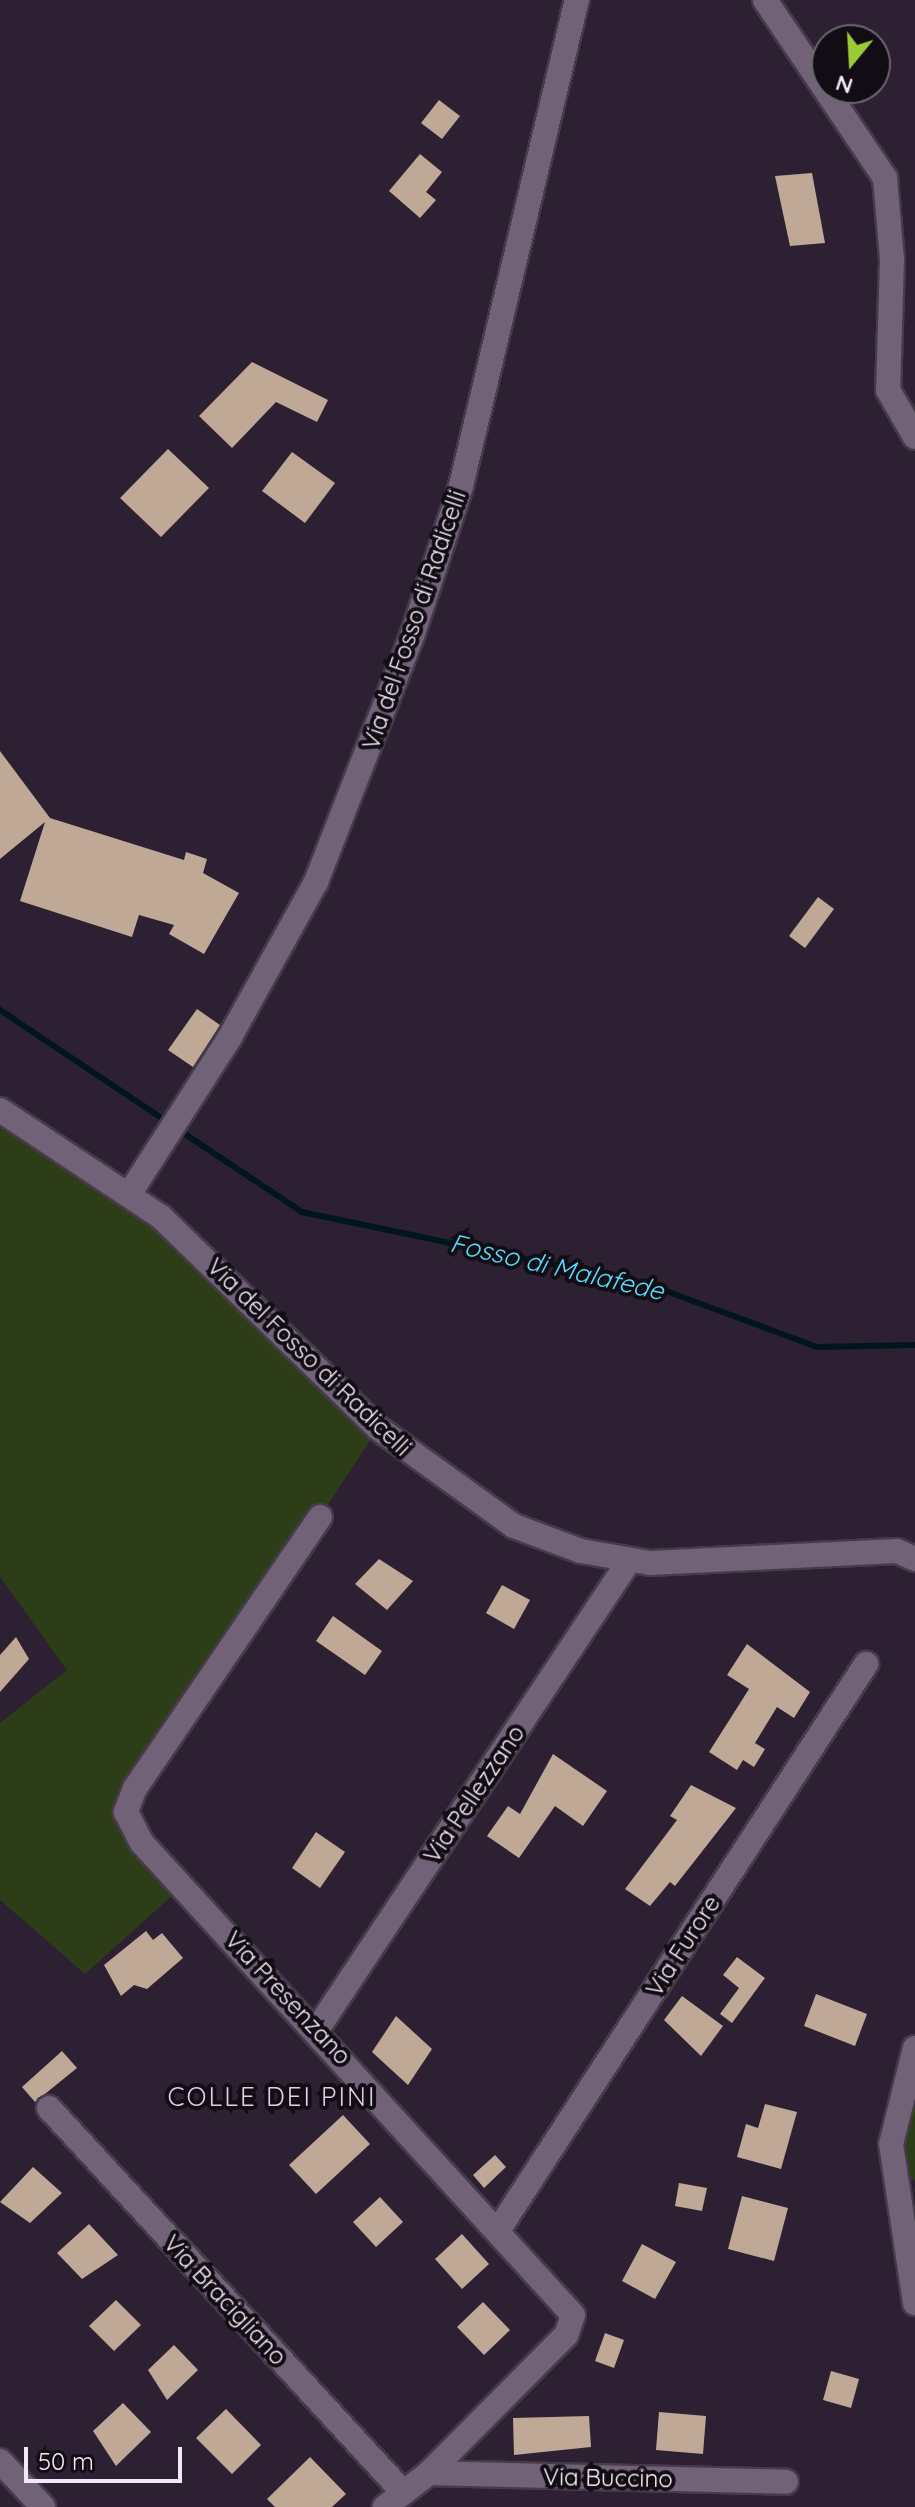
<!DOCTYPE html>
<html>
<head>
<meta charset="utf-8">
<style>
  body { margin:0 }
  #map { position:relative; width:915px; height:2507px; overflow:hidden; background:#2d2033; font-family:Quicksand,sans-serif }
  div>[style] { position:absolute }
  .green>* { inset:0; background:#2d3d17 }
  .stream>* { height:6px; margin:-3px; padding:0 3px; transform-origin:3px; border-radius:3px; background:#00161c }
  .building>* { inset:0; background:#c0a896 }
  .roads { filter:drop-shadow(2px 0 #453b4a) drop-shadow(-2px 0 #453b4a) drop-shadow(0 2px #453b4a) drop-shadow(0 -2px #453b4a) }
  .street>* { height:24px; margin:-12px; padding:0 12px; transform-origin:12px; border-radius:12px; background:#716278 }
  span { translate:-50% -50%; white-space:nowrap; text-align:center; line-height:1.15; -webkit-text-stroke:8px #120d15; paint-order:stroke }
  .street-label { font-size:24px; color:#f1e9f5 }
  .water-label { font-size:26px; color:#56defc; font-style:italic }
  .neighbourhood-label { font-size:26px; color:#dfcee6; letter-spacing:2px }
  .north { position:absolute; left:811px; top:24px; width:80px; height:80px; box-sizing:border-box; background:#120d15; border:2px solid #6b656f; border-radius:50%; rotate:198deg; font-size:22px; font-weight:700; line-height:32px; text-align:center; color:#f1e9f5 }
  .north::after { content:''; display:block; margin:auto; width:28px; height:36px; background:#99cb36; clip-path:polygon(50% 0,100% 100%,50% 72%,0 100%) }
  .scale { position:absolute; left:24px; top:2447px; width:158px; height:36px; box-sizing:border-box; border:4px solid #f1e9f5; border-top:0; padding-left:10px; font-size:24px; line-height:28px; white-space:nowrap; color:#f1e9f5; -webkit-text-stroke:6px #120d15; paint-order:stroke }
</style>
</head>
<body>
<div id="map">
  <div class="green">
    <i style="clip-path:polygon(0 1110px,130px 1193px,378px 1428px,127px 1813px,183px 1886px,85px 1974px,0 1900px,0 1723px,67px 1670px,0 1577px)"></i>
    <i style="clip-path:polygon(915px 2063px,915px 2180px,893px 2179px)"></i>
  </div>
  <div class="stream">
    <i style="left:0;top:1010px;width:205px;rotate:33.8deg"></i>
    <i style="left:179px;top:1130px;width:148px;rotate:33.7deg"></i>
    <i style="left:302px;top:1212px;width:356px;rotate:11.8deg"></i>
    <i style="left:650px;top:1285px;width:178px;rotate:20.4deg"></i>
    <i style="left:817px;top:1347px;width:98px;rotate:-1.2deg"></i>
  </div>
  <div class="building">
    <i style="clip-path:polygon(439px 100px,460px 116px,442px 139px,421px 123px)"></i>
    <i style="clip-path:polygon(420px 154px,442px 172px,426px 192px,436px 200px,420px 218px,389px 191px)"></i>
    <i style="clip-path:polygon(812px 173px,825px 243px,790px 246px,775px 176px)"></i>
    <i style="clip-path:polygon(252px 362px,328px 400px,317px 422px,276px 402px,232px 448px,199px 416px)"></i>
    <i style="clip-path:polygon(168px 449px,209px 488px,161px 537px,120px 498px)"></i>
    <i style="clip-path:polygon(292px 452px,335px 483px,305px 523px,262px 491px)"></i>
    <i style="clip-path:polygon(0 751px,50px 818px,184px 860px,186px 852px,207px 859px,203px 873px,239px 893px,204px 954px,169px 934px,174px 925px,139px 915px,132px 937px,20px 901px,45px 822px,0 859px)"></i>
    <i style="clip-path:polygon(818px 897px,834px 909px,805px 948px,789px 936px)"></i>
    <i style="clip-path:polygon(197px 1009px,220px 1025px,193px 1067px,168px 1050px)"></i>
    <i style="clip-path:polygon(379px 1559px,413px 1581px,387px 1610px,355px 1584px)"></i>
    <i style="clip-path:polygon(502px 1585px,530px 1600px,514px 1629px,486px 1613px)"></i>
    <i style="clip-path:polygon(333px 1616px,382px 1651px,365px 1675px,316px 1641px)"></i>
    <i style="clip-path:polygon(16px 1637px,29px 1659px,0 1692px,0 1655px)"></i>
    <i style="clip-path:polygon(747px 1644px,810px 1692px,794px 1718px,777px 1707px,755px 1743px,765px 1749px,754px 1767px,743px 1760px,737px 1770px,709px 1752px,749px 1689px,727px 1675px)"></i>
    <i style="clip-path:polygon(553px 1754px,607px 1791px,583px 1826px,555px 1806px,519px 1858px,487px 1836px,508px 1806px,520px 1814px)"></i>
    <i style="clip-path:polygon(691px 1785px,736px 1808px,675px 1886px,670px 1882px,650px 1906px,625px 1889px,677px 1820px,670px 1816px)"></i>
    <i style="clip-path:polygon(316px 1832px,345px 1852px,320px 1888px,292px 1868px)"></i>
    <i style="clip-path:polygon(146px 1931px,153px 1940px,162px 1933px,183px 1958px,147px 1989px,134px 1985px,121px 1996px,104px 1965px)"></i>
    <i style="clip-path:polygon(737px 1957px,765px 1978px,732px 2023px,720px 2014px,739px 1988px,723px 1975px)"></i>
    <i style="clip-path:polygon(816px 1994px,867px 2014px,855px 2046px,804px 2026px)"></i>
    <i style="clip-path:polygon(682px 1996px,723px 2026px,701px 2056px,664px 2020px)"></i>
    <i style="clip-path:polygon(396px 2016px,432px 2049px,408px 2085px,372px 2052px)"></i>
    <i style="clip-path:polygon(62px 2051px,77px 2068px,35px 2102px,22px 2087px)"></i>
    <i style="clip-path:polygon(765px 2104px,797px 2112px,781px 2169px,737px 2157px,746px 2124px,758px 2128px)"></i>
    <i style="clip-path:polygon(343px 2115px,370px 2144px,316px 2194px,289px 2165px)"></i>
    <i style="clip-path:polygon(495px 2155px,506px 2167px,484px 2188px,473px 2175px)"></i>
    <i style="clip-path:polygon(33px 2167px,62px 2193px,30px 2223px,0 2202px)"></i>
    <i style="clip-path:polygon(679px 2183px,707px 2188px,702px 2211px,675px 2206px)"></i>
    <i style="clip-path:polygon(742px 2196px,788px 2208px,774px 2261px,728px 2249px)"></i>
    <i style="clip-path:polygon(380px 2197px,403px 2222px,376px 2247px,353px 2222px)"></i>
    <i style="clip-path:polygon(89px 2224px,118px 2255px,82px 2279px,57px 2253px)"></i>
    <i style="clip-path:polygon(462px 2234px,489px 2264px,462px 2289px,435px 2259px)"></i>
    <i style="clip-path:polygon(642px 2244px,676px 2262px,655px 2299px,622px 2281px)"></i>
    <i style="clip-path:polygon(116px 2300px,141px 2325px,114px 2351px,89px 2326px)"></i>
    <i style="clip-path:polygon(483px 2302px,510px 2330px,484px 2355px,457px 2327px)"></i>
    <i style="clip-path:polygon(605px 2333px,624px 2340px,614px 2368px,595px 2361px)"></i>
    <i style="clip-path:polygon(174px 2345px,198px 2370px,167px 2400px,148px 2370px)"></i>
    <i style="clip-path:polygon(831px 2371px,859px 2379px,851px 2408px,823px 2400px)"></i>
    <i style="clip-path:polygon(123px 2403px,151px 2432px,116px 2466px,93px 2431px)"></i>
    <i style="clip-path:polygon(226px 2409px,261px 2445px,232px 2474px,196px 2438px)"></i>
    <i style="clip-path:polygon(659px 2412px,706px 2416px,703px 2454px,656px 2450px)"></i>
    <i style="clip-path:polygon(589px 2416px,591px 2447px,514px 2455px,513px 2418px)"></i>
    <i style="clip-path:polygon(310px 2457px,346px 2494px,332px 2507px,275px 2507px,267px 2499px)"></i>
  </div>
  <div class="roads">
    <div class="street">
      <i style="left:765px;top:0;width:215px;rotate:56deg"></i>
      <i style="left:885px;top:178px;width:81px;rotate:85.1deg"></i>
      <i style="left:892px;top:259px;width:131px;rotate:91.7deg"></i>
      <i style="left:888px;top:390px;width:54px;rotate:60.1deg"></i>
      <i style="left:0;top:1110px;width:193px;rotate:33.6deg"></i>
      <i style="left:161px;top:1217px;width:303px;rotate:44.2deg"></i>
      <i style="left:378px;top:1428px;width:168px;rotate:35.8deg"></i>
      <i style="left:514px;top:1526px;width:72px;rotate:20.5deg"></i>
      <i style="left:581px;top:1551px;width:70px;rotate:9.9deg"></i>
      <i style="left:650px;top:1563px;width:247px;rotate:-2.8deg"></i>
      <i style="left:897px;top:1551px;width:20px;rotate:24deg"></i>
      <i style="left:130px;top:1193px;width:185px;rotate:-57.3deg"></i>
      <i style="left:230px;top:1037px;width:177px;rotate:-61deg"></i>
      <i style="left:316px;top:882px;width:267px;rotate:-68.7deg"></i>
      <i style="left:413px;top:633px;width:155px;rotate:-71.9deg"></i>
      <i style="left:461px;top:486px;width:500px;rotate:-76.6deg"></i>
      <i style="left:320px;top:1517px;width:328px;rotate:124.3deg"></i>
      <i style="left:135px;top:1788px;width:26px;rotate:111deg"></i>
      <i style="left:126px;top:1812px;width:35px;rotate:63deg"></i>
      <i style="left:142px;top:1843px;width:639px;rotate:47.6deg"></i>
      <i style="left:573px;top:2315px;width:21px;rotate:109deg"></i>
      <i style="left:566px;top:2335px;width:194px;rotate:134.8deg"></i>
      <i style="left:429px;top:2473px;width:56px;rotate:142.3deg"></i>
      <i style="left:318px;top:2028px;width:561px;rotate:-56.34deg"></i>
      <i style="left:915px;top:2048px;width:99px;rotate:104deg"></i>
      <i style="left:891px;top:2144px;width:161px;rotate:81.4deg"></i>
      <i style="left:49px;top:2108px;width:521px;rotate:47.33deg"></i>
      <i style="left:499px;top:2229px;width:674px;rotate:-56.99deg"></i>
      <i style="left:0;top:2461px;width:63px;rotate:46.9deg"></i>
      <i style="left:429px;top:2473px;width:357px;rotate:1.4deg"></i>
    </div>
  </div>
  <div class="street-label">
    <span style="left:414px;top:620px;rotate:-71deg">Via del Fosso di Radicelli</span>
    <span style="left:309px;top:1357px;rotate:44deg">Via del Fosso di Radicelli</span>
    <span style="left:474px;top:1794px;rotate:-56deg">Via Pellezzano</span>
    <span style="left:683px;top:1946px;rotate:-57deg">Via Furore</span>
    <span style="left:288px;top:1998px;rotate:47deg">Via Presenzano</span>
    <span style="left:225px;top:2300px;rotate:47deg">Via Bracigliano</span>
    <span style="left:608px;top:2478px;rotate:1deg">Via Buccino</span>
  </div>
  <div class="water-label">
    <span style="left:557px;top:1267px;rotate:13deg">Fosso di Malafede</span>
  </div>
  <div class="neighbourhood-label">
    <span style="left:272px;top:2097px">COLLE DEI PINI</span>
  </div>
  <div class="north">N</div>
  <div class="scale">50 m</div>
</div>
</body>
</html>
